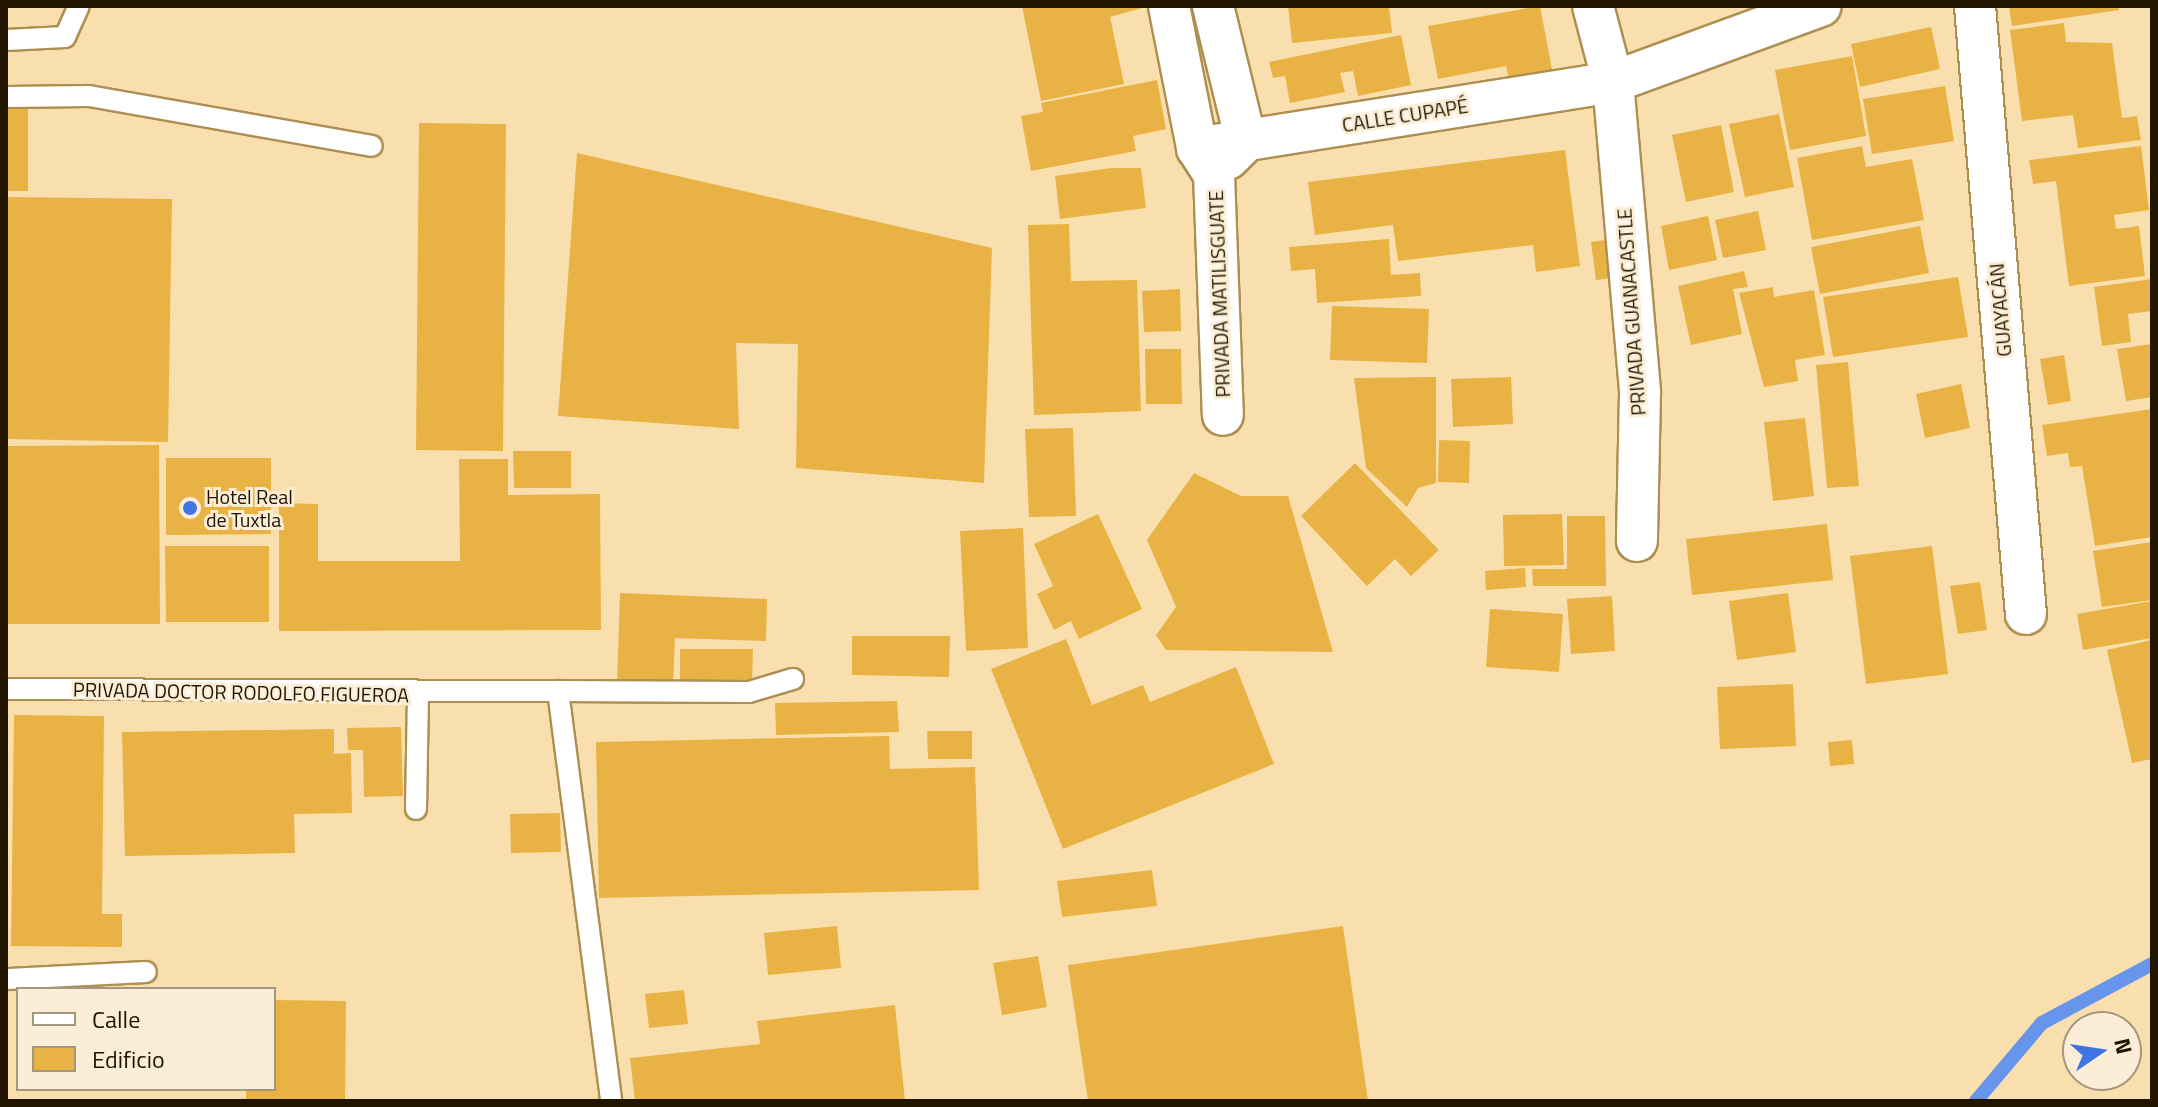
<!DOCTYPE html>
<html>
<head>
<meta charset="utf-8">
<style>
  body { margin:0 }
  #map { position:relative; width:2158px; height:1107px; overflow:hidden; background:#fadfae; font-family:"Titillium Web",sans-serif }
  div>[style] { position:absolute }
  .stream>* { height:14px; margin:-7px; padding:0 7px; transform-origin:7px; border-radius:7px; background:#6895ec }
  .building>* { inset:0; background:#e8b344 }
  .roads { filter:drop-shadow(2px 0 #ae8f52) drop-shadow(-2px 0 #ae8f52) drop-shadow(0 2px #ae8f52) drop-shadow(0 -2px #ae8f52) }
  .service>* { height:20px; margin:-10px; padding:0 10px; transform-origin:10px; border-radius:10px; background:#fff }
  .minor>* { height:40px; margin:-20px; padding:0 20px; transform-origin:20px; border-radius:20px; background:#fff }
  .dots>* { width:22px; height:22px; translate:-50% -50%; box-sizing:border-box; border:4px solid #fceed6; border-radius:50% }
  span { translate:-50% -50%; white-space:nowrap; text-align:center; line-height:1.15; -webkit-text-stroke:6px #fceed6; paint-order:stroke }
  .street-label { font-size:20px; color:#211500 }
  .poi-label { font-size:20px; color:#211500 }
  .left { translate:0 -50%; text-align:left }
  .frame { position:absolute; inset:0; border:8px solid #211500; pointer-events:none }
  .legend { position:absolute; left:16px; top:987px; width:260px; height:104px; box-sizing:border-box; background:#fceed6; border:2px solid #a49780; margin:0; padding:10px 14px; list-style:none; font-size:24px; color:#211500 }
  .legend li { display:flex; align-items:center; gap:16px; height:40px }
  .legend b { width:40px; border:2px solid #a49780 }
  .north { position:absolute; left:2062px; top:1011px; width:80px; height:80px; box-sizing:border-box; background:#fceed6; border:2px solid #a49780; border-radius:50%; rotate:77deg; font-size:22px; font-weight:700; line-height:32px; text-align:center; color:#211500 }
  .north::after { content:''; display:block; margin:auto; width:28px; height:36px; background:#3e74e4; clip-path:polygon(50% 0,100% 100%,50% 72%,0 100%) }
</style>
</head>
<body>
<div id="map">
  <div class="stream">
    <i style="left:1976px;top:1101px;width:102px;rotate:-49.8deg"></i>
    <i style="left:2042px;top:1023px;width:125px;rotate:-28.2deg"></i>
  </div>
  <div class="building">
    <i style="clip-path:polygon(1022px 6px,1149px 6px,1110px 17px,1124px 84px,1041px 101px)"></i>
    <i style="clip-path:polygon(1288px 6px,1389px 6px,1392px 33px,1292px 43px)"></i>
    <i style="clip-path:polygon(1540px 6px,1554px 80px,1511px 88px,1506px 66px,1438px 79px,1428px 26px)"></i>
    <i style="clip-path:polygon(2009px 6px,2118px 6px,2119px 10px,2012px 26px)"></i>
    <i style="clip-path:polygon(2064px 23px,2066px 42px,2112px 43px,2122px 118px,2137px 116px,2141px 140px,2078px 148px,2073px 115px,2022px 121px,2010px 30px)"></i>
    <i style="clip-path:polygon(1931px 27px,1940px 69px,1860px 87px,1851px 44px)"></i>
    <i style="clip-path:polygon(1401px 35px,1411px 85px,1358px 96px,1353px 71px,1340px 73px,1345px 92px,1290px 103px,1285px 76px,1273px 78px,1269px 62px)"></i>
    <i style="clip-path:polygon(1852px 56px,1866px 136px,1790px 150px,1775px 70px)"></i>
    <i style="clip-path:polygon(1157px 80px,1166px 129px,1133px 136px,1136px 151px,1031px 171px,1021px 116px,1043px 112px,1041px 103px)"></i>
    <i style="clip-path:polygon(1945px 86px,1954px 141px,1872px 154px,1863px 99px)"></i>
    <i style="clip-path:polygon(6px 100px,28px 100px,28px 191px,6px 191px)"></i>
    <i style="clip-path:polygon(1779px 114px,1794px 187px,1745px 197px,1729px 124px)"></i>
    <i style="clip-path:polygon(419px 123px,506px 124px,503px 451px,416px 450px)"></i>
    <i style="clip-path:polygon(1721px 125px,1734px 192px,1686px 202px,1672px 135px)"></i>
    <i style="clip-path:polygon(1862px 146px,1866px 167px,1912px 159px,1924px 220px,1812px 240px,1797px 158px)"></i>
    <i style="clip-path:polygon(2141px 146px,2149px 210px,2114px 215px,2116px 229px,2139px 226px,2145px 276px,2069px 286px,2056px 181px,2033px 184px,2029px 160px)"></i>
    <i style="clip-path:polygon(1565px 150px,1580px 266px,1536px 272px,1533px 245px,1398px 261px,1393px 225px,1315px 235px,1308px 182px)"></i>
    <i style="clip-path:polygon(577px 153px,992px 248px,984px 483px,796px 468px,798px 344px,736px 343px,739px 429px,558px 416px)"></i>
    <i style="clip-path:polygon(1111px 168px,1141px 168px,1146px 208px,1060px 219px,1055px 176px)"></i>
    <i style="clip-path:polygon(6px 197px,172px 199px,168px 442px,6px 439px)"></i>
    <i style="clip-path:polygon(1758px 211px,1766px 250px,1723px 258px,1715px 220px)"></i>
    <i style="clip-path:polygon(1708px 216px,1717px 260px,1669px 270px,1661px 226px)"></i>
    <i style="clip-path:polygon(1069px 224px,1071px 281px,1137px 280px,1141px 411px,1034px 415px,1028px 225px)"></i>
    <i style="clip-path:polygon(1920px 226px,1929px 273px,1820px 294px,1811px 247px)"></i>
    <i style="clip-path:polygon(1389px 239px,1391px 275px,1420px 273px,1421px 296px,1317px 303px,1315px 269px,1291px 271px,1289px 247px)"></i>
    <i style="clip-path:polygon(1613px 239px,1619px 277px,1596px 280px,1591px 242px)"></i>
    <i style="clip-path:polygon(1744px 271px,1748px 287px,1733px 289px,1742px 334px,1691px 345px,1678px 286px)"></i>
    <i style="clip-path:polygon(1958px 277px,1968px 337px,1833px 357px,1823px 297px)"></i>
    <i style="clip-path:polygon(2152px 279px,2152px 311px,2128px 314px,2131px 342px,2102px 346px,2094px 287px)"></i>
    <i style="clip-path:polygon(1773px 287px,1774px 297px,1814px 290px,1825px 355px,1795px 360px,1798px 381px,1764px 387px,1739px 293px)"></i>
    <i style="clip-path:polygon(1180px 289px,1181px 331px,1144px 332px,1142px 291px)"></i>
    <i style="clip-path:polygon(1332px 306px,1429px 309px,1427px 363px,1330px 360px)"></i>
    <i style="clip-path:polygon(2152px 344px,2152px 397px,2126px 401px,2117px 349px)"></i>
    <i style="clip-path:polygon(1145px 349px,1181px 349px,1182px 404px,1146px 404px)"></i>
    <i style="clip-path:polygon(2064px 355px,2071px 401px,2048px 405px,2040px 359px)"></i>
    <i style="clip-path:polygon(1848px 362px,1859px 486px,1827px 488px,1816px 365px)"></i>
    <i style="clip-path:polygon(1436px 377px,1436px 483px,1418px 488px,1407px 507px,1366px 468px,1354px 378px)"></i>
    <i style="clip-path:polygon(1511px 377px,1513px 424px,1453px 427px,1451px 379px)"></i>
    <i style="clip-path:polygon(1961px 384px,1970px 428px,1925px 438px,1916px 394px)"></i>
    <i style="clip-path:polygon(2152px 409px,2152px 537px,2095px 546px,2082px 466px,2070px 467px,2068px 453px,2047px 456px,2042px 425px)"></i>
    <i style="clip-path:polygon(1805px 418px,1814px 496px,1773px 501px,1764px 422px)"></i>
    <i style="clip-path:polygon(1073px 428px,1076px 516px,1029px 517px,1025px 429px)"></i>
    <i style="clip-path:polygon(1439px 440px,1470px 441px,1469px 483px,1438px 482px)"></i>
    <i style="clip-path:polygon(159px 445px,160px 624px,6px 624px,6px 446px)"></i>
    <i style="clip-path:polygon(513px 451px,571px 451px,571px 488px,514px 488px)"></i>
    <i style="clip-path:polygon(166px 458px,271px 458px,271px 534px,166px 535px)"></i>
    <i style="clip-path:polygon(459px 459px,508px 459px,508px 495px,600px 494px,601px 630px,279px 631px,279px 503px,318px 504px,318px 561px,460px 561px)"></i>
    <i style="clip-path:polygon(1355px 463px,1439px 550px,1411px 576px,1395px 559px,1367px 586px,1301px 516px)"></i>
    <i style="clip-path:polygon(1194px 473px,1241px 496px,1288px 496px,1333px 652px,1166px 650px,1156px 635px,1176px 607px,1147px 540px)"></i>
    <i style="clip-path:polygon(1098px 514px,1142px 609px,1079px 639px,1071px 621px,1054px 630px,1037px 594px,1053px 586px,1034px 544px)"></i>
    <i style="clip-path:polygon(1562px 514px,1564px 565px,1504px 566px,1503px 515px)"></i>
    <i style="clip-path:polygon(1567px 516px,1605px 516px,1606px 586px,1533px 586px,1532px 569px,1567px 569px)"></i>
    <i style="clip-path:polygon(1827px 524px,1833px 580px,1692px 595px,1686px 539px)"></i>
    <i style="clip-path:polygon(1023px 528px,1028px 648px,966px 651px,960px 531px)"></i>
    <i style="clip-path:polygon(2152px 542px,2152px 600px,2102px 607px,2093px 551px)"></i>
    <i style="clip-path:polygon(165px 546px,269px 546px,269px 622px,166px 622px)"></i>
    <i style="clip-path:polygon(1932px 546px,1948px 674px,1866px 684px,1850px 556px)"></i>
    <i style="clip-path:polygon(1525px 568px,1526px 587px,1486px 590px,1485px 571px)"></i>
    <i style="clip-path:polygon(1980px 582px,1987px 630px,1958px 634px,1950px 586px)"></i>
    <i style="clip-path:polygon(620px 593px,767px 599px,766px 641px,675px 638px,673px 688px,617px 686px)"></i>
    <i style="clip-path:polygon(1788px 593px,1796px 652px,1737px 660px,1729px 601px)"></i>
    <i style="clip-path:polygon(1612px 596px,1615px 651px,1571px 654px,1567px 599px)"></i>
    <i style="clip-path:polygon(2152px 601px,2152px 638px,2083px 650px,2077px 614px)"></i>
    <i style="clip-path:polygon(1490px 609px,1563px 614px,1559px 672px,1486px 667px)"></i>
    <i style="clip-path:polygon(852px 636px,950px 636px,949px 677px,852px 675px)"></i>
    <i style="clip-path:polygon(1066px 639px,1092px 705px,1143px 685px,1150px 702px,1236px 667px,1274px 764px,1063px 849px,991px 669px)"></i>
    <i style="clip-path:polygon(2152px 640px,2152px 759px,2132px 763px,2107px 650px)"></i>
    <i style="clip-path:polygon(680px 649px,753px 649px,752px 687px,680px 687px)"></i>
    <i style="clip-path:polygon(1793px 684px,1796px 746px,1720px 749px,1717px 687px)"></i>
    <i style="clip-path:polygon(897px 701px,899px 732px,776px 735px,775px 703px)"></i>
    <i style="clip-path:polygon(14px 715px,104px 716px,102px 914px,122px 914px,122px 947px,11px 946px)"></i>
    <i style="clip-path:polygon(401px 727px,403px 796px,364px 797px,363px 750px,348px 750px,347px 728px)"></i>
    <i style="clip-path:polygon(334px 729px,334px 754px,351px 753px,352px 813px,294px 814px,295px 853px,125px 856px,122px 732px)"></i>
    <i style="clip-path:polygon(927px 731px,972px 731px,972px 759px,928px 759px)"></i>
    <i style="clip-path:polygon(889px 736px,890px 769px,975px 767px,979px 890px,599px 898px,596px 742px)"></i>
    <i style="clip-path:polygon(1852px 740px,1854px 764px,1830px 766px,1828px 742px)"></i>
    <i style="clip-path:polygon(560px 813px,561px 852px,511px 853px,510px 814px)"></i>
    <i style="clip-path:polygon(1152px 870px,1157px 906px,1062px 917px,1057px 881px)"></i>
    <i style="clip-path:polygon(837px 926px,841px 968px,768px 975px,764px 933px)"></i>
    <i style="clip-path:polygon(1343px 926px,1368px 1101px,1088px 1101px,1068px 965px)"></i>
    <i style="clip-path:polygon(1038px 956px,1047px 1007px,1002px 1015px,993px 963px)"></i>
    <i style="clip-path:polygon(684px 990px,688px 1024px,649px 1028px,645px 994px)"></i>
    <i style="clip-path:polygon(274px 1000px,346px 1001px,345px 1101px,246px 1101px,246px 1089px,274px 1089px)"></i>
    <i style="clip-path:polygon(895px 1005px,905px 1101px,635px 1101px,630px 1058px,760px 1044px,757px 1021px)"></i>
  </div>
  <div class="roads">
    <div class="service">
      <i style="left:6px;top:40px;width:59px;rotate:-2.9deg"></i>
      <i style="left:65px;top:37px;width:34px;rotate:-66deg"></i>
      <i style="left:6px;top:97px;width:83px;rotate:-0.7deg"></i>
      <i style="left:89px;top:96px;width:287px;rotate:10deg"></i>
      <i style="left:6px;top:689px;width:552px;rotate:0.21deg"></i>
      <i style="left:558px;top:691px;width:413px;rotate:82.6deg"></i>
      <i style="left:558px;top:691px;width:191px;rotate:0.3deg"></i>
      <i style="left:749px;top:692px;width:46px;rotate:-16.5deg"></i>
      <i style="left:416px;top:809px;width:114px;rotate:-89deg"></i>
      <i style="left:6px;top:979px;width:140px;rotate:-2.9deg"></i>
    </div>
    <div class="minor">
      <i style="left:1169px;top:6px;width:145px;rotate:78.8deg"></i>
      <i style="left:1197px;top:148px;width:31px;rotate:57deg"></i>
      <i style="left:1214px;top:174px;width:241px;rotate:87.9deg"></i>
      <i style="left:1213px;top:6px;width:139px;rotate:76.3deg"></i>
      <i style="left:1246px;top:141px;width:25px;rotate:135deg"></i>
      <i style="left:1593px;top:6px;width:79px;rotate:75.3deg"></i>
      <i style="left:1613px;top:82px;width:312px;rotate:85deg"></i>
      <i style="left:1640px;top:393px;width:148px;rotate:91.2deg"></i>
      <i style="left:1975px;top:6px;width:610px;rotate:85.21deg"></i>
      <i style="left:1197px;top:148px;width:421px;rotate:-9deg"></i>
      <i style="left:1613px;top:82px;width:221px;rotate:-20.1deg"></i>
    </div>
  </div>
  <div class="dots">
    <i style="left:190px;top:508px;background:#3e74e4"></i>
  </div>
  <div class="street-label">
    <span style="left:1405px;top:115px;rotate:-9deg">CALLE CUPAPÉ</span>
    <span style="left:1219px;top:294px;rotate:-92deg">PRIVADA MATILISGUATE</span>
    <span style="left:2000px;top:310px;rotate:-95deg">GUAYACÁN</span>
    <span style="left:1631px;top:312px;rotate:-94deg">PRIVADA GUANACASTLE</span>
    <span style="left:241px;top:692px;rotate:1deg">PRIVADA DOCTOR RODOLFO FIGUEROA</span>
  </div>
  <div class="poi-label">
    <span class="left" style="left:206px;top:508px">Hotel Real<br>de Tuxtla</span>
  </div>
  <div class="frame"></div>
  <ul class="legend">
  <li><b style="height:10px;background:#fff"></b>Calle</li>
  <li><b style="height:22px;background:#e8b344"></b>Edificio</li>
  </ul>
  <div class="north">N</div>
</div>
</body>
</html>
